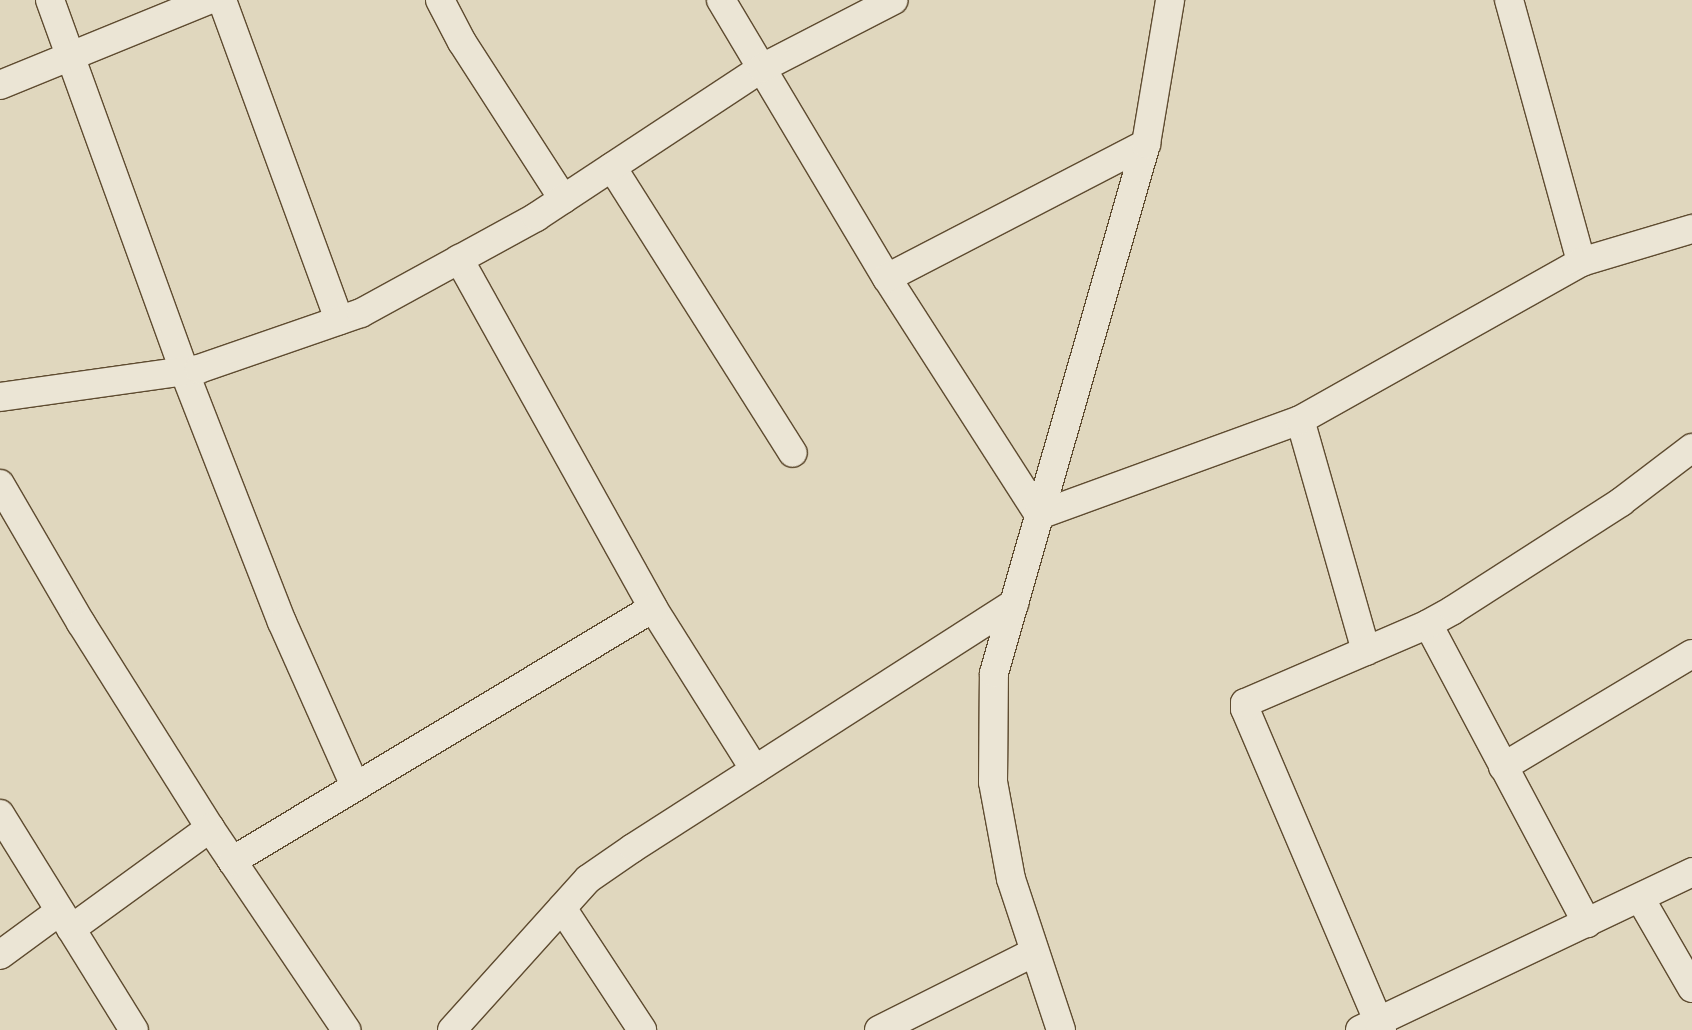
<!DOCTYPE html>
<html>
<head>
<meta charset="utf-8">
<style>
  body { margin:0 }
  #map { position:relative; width:1692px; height:1030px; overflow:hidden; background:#e0d7be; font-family:"EB Garamond",serif }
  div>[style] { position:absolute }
  .roads { filter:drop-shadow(1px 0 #5e4b30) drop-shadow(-1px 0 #5e4b30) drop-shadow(0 1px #5e4b30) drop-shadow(0 -1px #5e4b30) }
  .minor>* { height:28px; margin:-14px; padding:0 14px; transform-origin:14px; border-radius:14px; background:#ebe5d5 }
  span { translate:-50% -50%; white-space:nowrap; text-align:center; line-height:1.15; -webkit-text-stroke:4px #ebe5d5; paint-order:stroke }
</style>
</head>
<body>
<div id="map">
  <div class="roads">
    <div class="minor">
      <i style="left:50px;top:0;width:394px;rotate:70.1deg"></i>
      <i style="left:184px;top:371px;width:269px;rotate:68.7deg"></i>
      <i style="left:282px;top:622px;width:180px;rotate:66deg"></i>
      <i style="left:222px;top:0;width:341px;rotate:69.9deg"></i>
      <i style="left:440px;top:0;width:47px;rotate:62.4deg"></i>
      <i style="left:462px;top:42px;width:187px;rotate:57.2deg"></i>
      <i style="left:721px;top:0;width:324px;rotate:59.2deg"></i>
      <i style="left:887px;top:278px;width:282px;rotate:57.3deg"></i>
      <i style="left:1039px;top:515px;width:278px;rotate:-20deg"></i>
      <i style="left:1509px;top:0;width:272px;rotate:74.6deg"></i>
      <i style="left:0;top:85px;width:225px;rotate:-22.2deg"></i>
      <i style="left:612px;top:167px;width:338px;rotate:57.7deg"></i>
      <i style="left:459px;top:259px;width:399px;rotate:60.9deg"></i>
      <i style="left:653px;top:608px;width:191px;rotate:57.8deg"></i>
      <i style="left:887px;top:278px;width:292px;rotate:-27.4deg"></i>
      <i style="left:0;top:397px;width:201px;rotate:-8deg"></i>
      <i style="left:199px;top:369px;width:171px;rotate:-19.1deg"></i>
      <i style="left:361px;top:313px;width:200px;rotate:-28.7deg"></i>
      <i style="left:536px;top:217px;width:271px;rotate:-33.4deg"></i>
      <i style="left:762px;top:68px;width:148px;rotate:-27.3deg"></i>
      <i style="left:0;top:484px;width:161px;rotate:59.8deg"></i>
      <i style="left:81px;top:623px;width:242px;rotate:57.8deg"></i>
      <i style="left:210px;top:828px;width:244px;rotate:56deg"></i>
      <i style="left:1428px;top:624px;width:339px;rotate:62deg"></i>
      <i style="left:1366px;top:651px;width:240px;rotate:-105.9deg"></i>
      <i style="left:1300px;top:420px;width:322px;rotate:-29.3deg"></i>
      <i style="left:1581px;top:262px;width:116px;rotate:-16.6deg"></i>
      <i style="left:1503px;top:767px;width:220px;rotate:-30.9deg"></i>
      <i style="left:0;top:814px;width:254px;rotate:58.2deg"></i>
      <i style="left:232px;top:861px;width:491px;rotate:-31deg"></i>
      <i style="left:1640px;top:898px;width:104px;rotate:60deg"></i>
      <i style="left:562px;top:908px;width:146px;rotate:56.7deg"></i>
      <i style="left:71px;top:929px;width:172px;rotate:-36deg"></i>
      <i style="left:0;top:955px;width:74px;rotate:-36.3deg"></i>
      <i style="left:452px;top:1030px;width:203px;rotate:-48deg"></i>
      <i style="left:588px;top:879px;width:55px;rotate:-34.6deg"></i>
      <i style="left:633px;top:848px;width:453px;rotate:-32.7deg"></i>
      <i style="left:879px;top:1030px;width:174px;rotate:-26.6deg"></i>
      <i style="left:1061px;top:1030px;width:159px;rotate:-108.3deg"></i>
      <i style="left:1011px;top:879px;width:99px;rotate:-100.5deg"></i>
      <i style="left:993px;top:782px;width:109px;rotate:-89.5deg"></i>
      <i style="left:994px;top:673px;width:550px;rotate:-73.97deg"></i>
      <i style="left:1146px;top:144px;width:146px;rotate:-80.5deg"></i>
      <i style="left:1360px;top:1030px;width:368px;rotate:-25.4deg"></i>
      <i style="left:1382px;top:1030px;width:349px;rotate:-113.1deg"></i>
      <i style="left:1245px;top:709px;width:6px;rotate:-90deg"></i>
      <i style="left:1245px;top:703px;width:199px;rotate:-23.3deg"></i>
      <i style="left:1428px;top:624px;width:29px;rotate:-29deg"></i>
      <i style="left:1453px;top:610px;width:200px;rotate:-32.7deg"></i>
      <i style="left:1621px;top:502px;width:89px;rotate:-37.3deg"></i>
    </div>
  </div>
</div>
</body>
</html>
